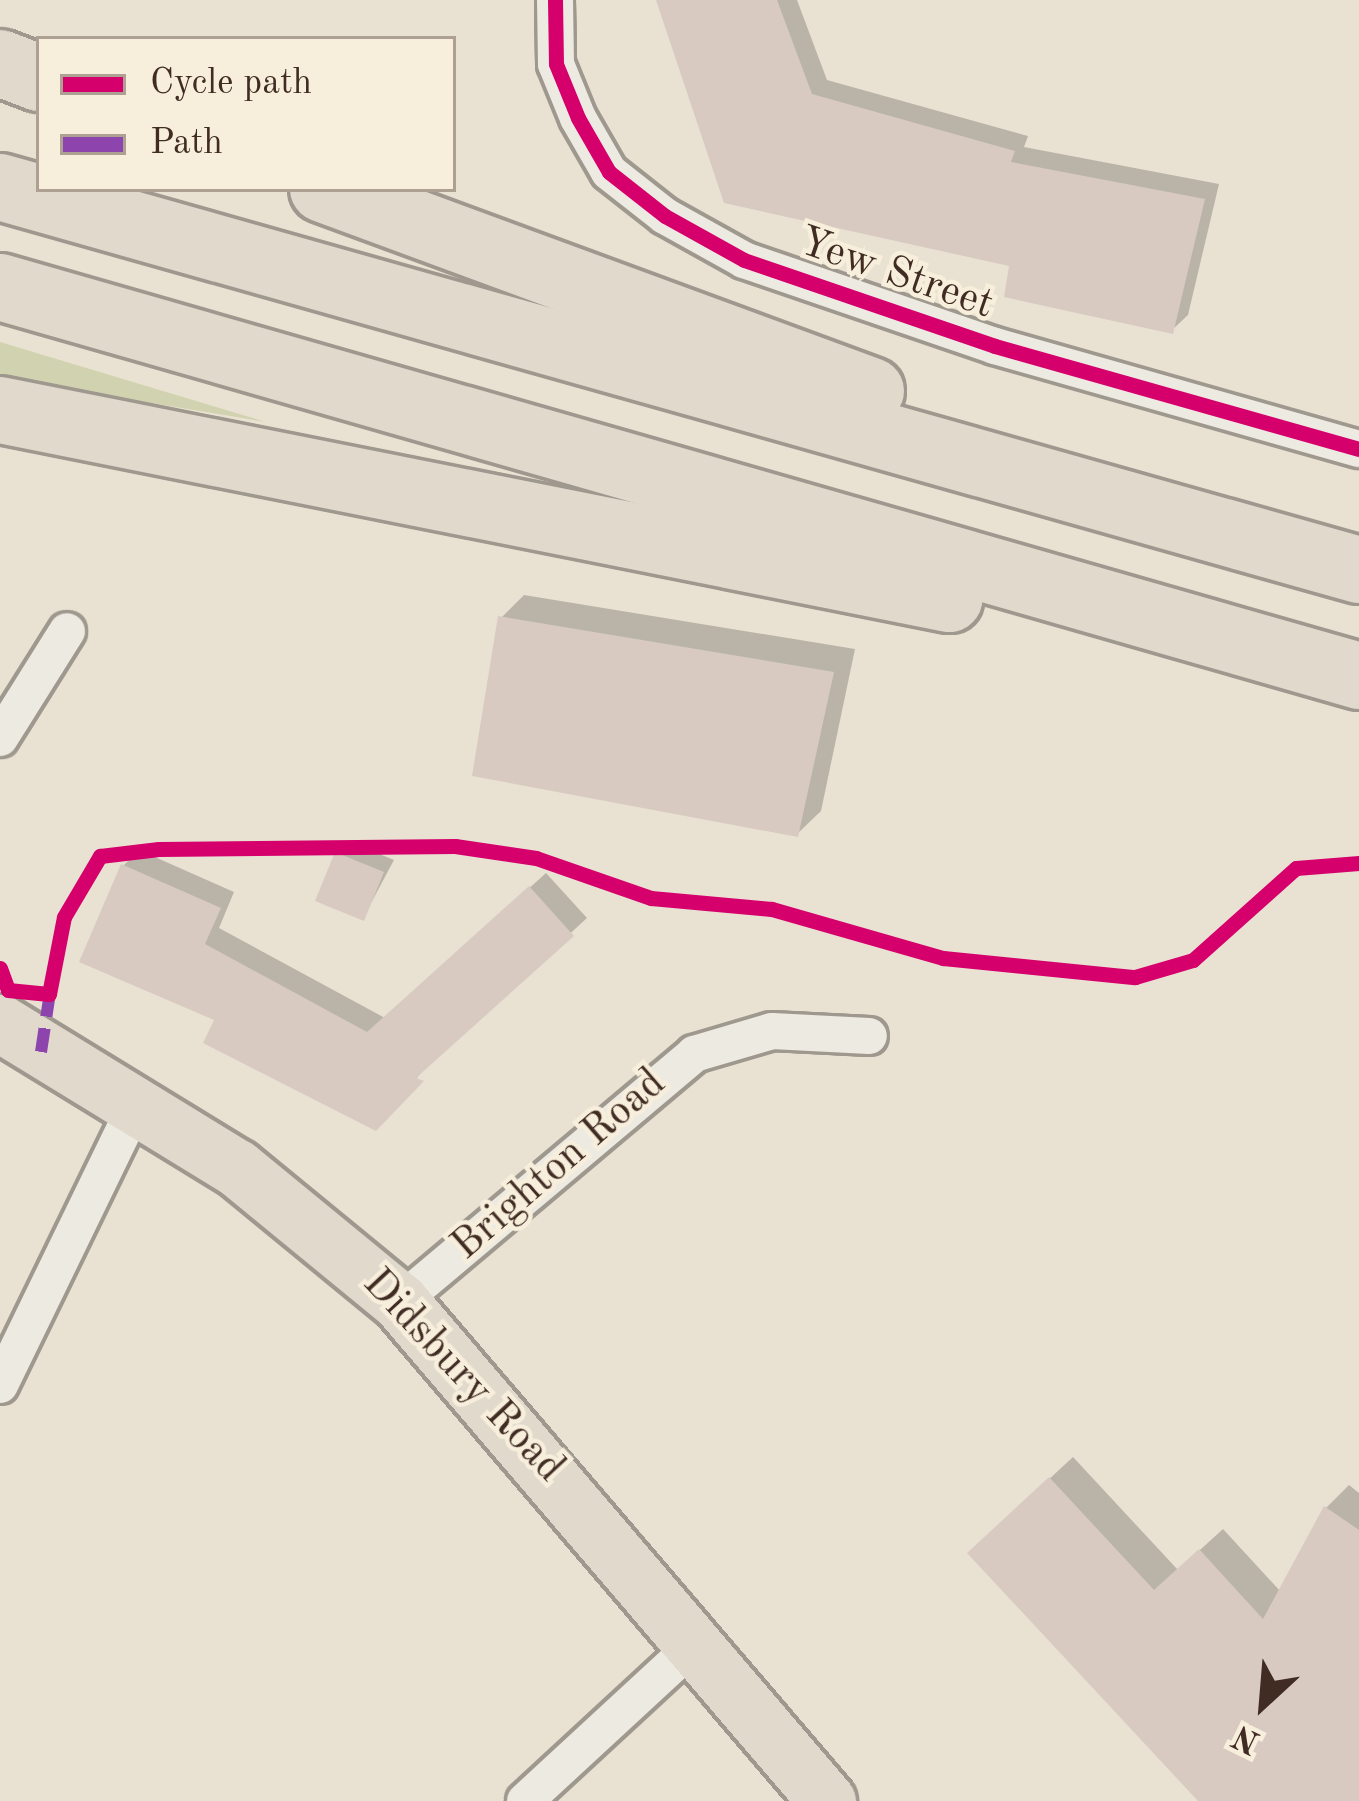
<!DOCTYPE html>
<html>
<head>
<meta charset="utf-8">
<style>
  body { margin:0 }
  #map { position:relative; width:1359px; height:1801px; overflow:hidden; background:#e9e2d2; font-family:"Old Standard TT",serif }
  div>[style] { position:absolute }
  .green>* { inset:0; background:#d1d2b0 }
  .shadow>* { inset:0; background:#0003 }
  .building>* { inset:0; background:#d8cac0 }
  .roads { filter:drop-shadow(3px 0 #9f988e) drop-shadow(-3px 0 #9f988e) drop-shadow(0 3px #9f988e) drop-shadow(0 -3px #9f988e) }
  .street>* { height:36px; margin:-18px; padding:0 18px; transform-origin:18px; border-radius:18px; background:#edeae2 }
  .primary>* { height:57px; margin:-28.5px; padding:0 28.5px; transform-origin:28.5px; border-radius:28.5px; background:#e0d9cc }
  .highway>* { height:66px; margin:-33px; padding:0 33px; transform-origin:33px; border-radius:33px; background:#e0d9cc }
  .quiet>* { height:12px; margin-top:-6px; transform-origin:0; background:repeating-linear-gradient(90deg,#8e44ad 0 24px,transparent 0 36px) }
  .cycleway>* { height:15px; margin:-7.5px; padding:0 7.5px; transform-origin:7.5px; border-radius:7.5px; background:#d6006c }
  span { translate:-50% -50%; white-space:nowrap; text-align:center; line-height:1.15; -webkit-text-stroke:9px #f7eedc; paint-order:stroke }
  .street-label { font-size:42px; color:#402c23 }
  .legend { position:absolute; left:36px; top:36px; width:420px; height:156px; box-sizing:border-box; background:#f7eedc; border:3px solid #aea092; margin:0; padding:15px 21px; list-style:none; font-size:36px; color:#402c23 }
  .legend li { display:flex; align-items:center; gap:24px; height:60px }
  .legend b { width:60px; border:3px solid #aea092 }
  .north { position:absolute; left:1203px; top:1645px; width:120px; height:120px; -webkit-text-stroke:9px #f7eedc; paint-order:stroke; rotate:206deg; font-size:33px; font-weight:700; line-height:48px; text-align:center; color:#402c23 }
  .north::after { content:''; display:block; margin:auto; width:42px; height:54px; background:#402c23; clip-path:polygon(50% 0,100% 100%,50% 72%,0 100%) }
</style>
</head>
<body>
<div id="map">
  <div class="green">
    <i style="clip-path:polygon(0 342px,266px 422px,0 378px)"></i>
  </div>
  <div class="shadow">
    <i style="clip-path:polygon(659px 0,797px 0,827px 80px,1028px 136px,1024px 147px,1219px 184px,1188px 315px,1172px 330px,1013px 264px)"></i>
    <i style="clip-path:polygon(524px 595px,855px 649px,821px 811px,797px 834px,501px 618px)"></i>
    <i style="clip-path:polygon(350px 842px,394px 860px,363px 918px,338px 853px)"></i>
    <i style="clip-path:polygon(139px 850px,234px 892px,219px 928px,385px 1018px,546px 873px,587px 918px,430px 1062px,375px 1128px,218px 1018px,123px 866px)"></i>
    <i style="clip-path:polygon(1073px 1457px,1178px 1570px,1223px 1529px,1281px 1592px,1326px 1508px,1349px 1485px,1359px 1493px,1359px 1801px,1202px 1801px,993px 1531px)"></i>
  </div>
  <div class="building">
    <i style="clip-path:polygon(656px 0,777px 0,812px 94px,1015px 151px,1011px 162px,1205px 199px,1173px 334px,1004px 297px,1009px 266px,724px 203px)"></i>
    <i style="clip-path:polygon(498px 616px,834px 672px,798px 837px,472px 776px)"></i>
    <i style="clip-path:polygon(335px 852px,384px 872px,364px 921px,315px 901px)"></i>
    <i style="clip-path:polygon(121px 864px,221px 908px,205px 944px,367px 1032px,529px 886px,574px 936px,416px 1078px,424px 1081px,376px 1131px,203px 1043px,214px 1020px,79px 962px)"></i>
    <i style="clip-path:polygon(1049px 1477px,1154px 1590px,1199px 1549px,1263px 1619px,1324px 1506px,1359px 1530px,1359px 1801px,1198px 1801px,967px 1553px)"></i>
  </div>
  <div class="roads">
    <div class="street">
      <i style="left:555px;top:0;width:64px;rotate:89.1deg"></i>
      <i style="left:556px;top:64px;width:58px;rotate:67.8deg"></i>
      <i style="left:578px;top:118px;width:62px;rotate:60.1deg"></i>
      <i style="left:609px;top:172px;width:71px;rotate:38.2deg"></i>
      <i style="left:665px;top:216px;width:90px;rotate:29.1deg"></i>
      <i style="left:744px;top:260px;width:265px;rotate:18.9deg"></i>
      <i style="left:995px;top:346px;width:378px;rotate:15.8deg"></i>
      <i style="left:0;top:738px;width:126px;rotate:-57.9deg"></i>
      <i style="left:400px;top:1302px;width:385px;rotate:-40.1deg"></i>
      <i style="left:694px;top:1054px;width:81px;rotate:-16.4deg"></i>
      <i style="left:772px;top:1031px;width:97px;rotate:3deg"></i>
      <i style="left:0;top:1385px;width:311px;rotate:-64.1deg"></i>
      <i style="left:525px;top:1801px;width:233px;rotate:-42.7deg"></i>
    </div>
    <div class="primary">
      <i style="left:0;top:1023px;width:278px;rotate:31.5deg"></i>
      <i style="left:237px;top:1168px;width:211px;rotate:39.4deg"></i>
      <i style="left:400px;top:1302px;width:657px;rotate:49.45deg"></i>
    </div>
    <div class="highway">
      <i style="left:0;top:63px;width:42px;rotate:21deg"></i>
      <i style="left:0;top:187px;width:1412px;rotate:15.74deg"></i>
      <i style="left:323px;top:189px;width:584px;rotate:20.23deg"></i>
      <i style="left:0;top:287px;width:1414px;rotate:15.97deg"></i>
      <i style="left:0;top:410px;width:968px;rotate:11.26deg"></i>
    </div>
  </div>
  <div class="quiet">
    <i style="left:41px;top:1052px;width:67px;rotate:-81.4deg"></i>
  </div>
  <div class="cycleway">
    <i style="left:555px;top:0;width:64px;rotate:89.1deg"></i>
    <i style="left:556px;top:64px;width:58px;rotate:67.8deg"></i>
    <i style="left:578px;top:118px;width:62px;rotate:60.1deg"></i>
    <i style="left:609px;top:172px;width:71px;rotate:38.2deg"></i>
    <i style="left:665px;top:216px;width:90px;rotate:29.1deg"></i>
    <i style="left:744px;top:260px;width:265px;rotate:18.9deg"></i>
    <i style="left:995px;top:346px;width:378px;rotate:15.8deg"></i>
    <i style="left:0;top:968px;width:23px;rotate:70deg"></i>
    <i style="left:8px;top:990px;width:41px;rotate:5.6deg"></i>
    <i style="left:49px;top:994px;width:78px;rotate:-79deg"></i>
    <i style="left:64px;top:917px;width:71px;rotate:-59.5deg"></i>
    <i style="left:100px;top:856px;width:59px;rotate:-6.8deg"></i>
    <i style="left:159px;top:849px;width:296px;rotate:-0.6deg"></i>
    <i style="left:455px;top:846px;width:82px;rotate:8.4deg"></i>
    <i style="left:536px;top:858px;width:122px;rotate:19.2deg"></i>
    <i style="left:651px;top:898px;width:121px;rotate:5.2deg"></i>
    <i style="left:772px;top:909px;width:178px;rotate:16deg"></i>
    <i style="left:943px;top:958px;width:193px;rotate:5.7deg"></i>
    <i style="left:1135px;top:977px;width:60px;rotate:-16.3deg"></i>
    <i style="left:1193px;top:960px;width:138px;rotate:-41.8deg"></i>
    <i style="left:1296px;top:868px;width:63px;rotate:-4.5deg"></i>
  </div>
  <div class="street-label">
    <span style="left:896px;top:274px;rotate:19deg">Yew Street</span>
    <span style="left:559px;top:1165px;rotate:-41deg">Brighton Road</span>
    <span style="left:463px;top:1376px;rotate:47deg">Didsbury Road</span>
  </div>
  <ul class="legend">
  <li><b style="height:15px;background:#d6006c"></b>Cycle path</li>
  <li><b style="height:15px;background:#8e44ad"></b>Path</li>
  </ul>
  <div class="north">N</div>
</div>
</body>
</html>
